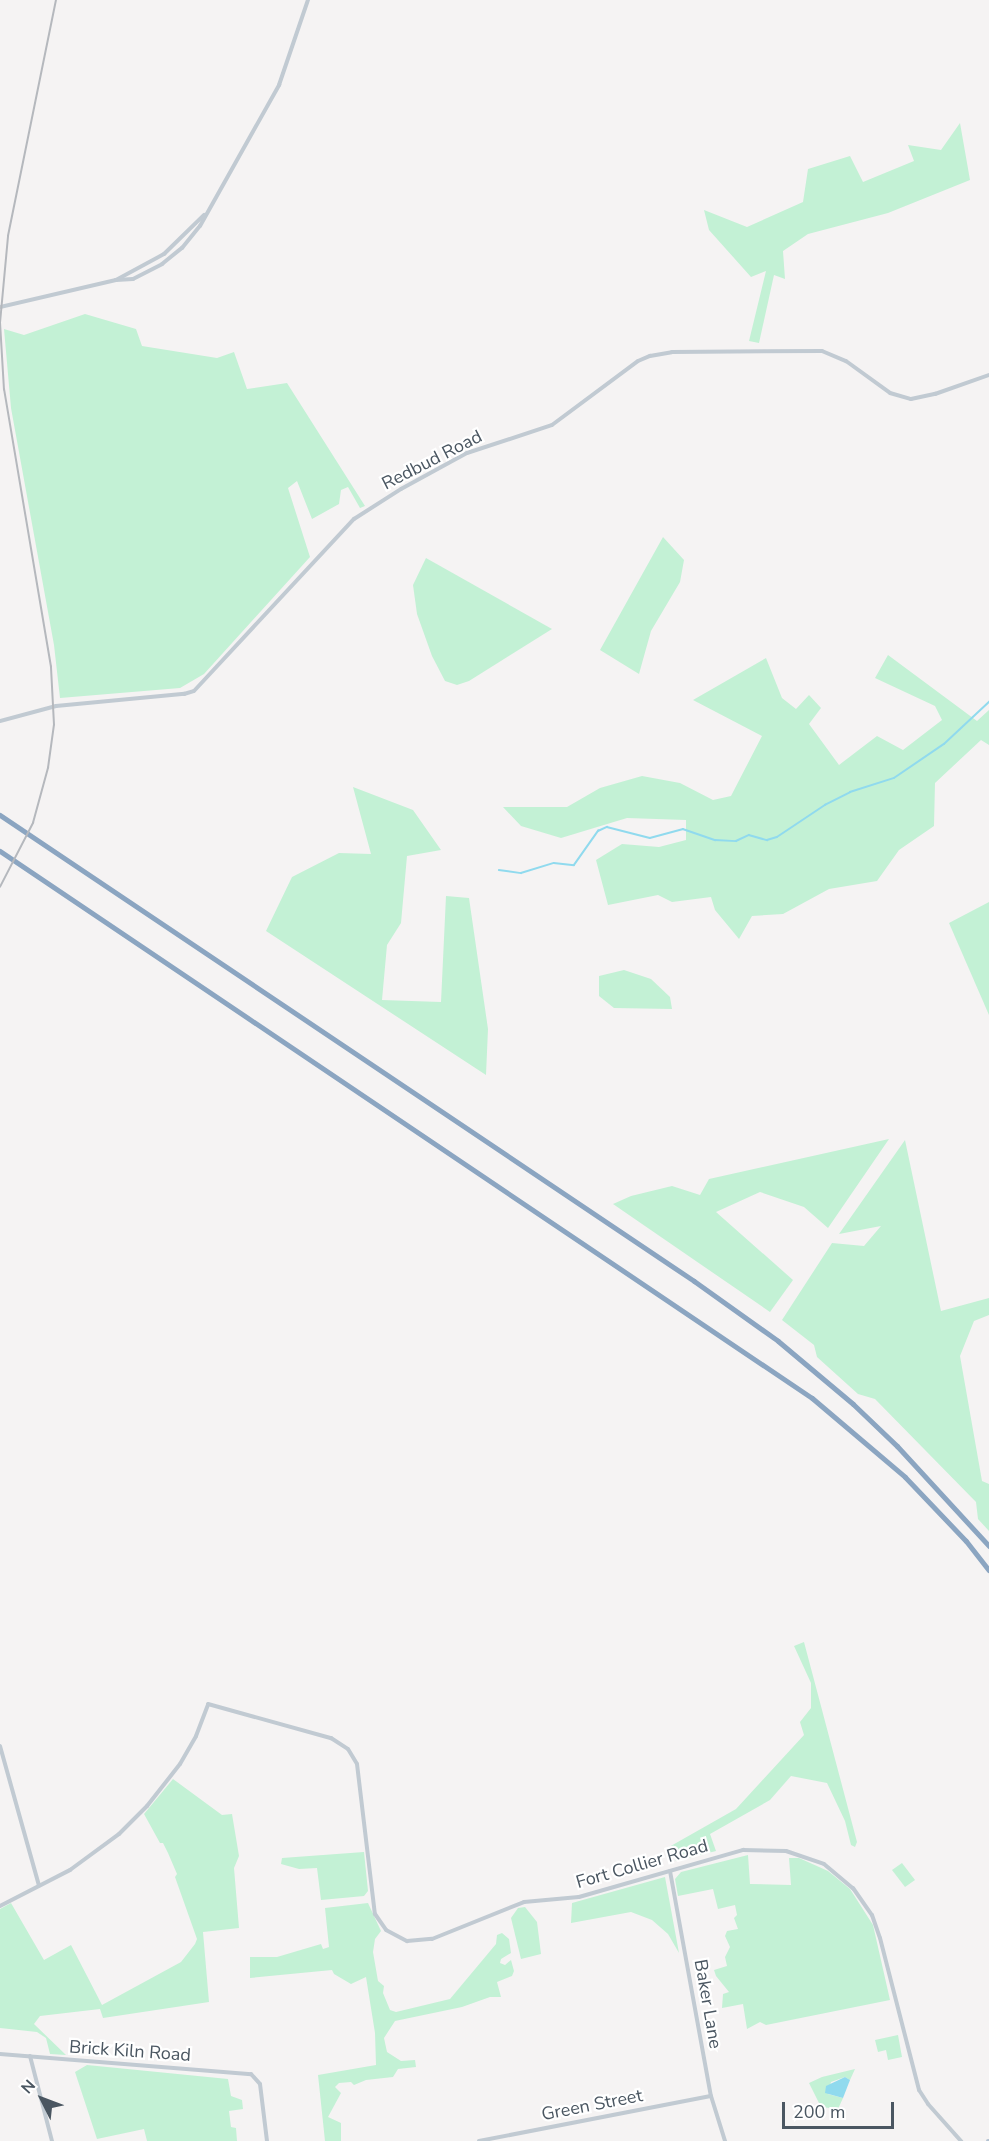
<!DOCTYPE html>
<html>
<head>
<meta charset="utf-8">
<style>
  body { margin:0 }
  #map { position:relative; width:989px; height:2141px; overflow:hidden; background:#f5f3f3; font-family:"Nunito Sans",sans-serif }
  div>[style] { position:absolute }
  .green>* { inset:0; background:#c3f1d5 }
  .water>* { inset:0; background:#90daee }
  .stream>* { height:1.5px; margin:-0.75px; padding:0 0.75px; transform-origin:0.75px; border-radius:0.75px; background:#90daee }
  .tertiary>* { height:4px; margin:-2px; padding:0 2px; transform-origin:2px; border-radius:2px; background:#c1cad2 }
  .primary>* { height:4.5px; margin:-2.25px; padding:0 2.25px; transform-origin:2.25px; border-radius:2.25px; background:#b3c2d1 }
  .motorway>* { height:5px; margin:-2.5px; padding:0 2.5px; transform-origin:2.5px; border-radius:2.5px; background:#8ba5c1 }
  .rail>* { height:1.5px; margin:-0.75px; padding:0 0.75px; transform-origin:0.75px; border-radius:0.75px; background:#b5b8bd }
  span { translate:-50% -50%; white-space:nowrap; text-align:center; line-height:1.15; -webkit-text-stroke:4.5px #fff; paint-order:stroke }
  .street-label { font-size:18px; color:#4a5661 }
  .north { position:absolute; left:12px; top:2069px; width:60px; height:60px; -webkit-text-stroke:4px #fff; paint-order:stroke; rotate:312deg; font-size:16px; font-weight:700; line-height:24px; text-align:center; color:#4a5661 }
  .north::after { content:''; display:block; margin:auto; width:21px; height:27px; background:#4a5661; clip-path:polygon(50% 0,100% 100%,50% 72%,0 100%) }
  .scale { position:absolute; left:782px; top:2102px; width:112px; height:27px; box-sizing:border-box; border:3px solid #4a5661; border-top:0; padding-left:8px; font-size:18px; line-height:21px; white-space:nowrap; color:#4a5661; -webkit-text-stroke:4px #fff; paint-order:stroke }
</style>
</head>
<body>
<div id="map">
  <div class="green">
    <i style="clip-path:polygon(960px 123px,970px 180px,888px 213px,808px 234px,783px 251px,785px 279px,774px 275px,759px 343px,749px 341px,766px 271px,751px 277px,709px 230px,704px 210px,747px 227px,803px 202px,808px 169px,850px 156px,863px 182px,914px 161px,908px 145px,941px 150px)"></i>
    <i style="clip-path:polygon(85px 314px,136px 329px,142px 346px,217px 358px,234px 352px,247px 389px,287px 383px,365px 506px,360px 508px,348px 487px,341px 490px,339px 504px,312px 519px,297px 481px,288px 488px,310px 557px,204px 674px,180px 688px,60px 698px,54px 645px,11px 408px,4px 329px,24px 335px)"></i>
    <i style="clip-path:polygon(663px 537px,684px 560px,680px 582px,651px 631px,639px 674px,600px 650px)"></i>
    <i style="clip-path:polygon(426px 558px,552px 629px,469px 681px,457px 685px,445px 681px,432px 656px,417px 614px,413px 585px)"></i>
    <i style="clip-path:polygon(888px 655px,977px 721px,989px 710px,989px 745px,981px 740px,935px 783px,934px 826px,899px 850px,877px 881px,829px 889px,783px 914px,752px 916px,739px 939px,715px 910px,711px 897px,672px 902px,658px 895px,608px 905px,596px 860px,622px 844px,659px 847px,686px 840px,686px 820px,627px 818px,561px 838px,521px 826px,503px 807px,567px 807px,600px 788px,642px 776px,680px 783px,713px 800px,731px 796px,762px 736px,693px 700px,766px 658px,782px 698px,796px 709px,809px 695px,821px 708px,809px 724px,839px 765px,877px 736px,903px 750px,942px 720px,935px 706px,875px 678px)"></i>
    <i style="clip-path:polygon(353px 787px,413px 810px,441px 850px,407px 856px,401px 923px,387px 945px,382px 1000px,441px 1002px,446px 896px,469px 898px,488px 1029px,486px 1075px,266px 931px,292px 877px,339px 853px,371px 854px)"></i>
    <i style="clip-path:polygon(989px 902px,989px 1015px,949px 923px)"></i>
    <i style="clip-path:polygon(624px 970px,651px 979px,670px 997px,672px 1009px,614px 1008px,599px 996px,599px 976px)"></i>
    <i style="clip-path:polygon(889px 1139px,828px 1228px,804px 1207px,760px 1192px,716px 1212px,793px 1280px,770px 1312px,613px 1204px,631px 1196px,672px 1186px,700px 1195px,709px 1179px)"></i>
    <i style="clip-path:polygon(905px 1140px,941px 1311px,989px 1298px,989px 1315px,974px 1321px,960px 1356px,982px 1481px,989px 1484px,989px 1531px,978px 1519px,976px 1502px,875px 1399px,858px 1394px,817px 1357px,814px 1345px,782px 1320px,832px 1243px,864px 1246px,881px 1226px,839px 1234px)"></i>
    <i style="clip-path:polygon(804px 1642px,857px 1842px,855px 1847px,851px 1845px,845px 1821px,827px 1783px,791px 1776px,770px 1800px,710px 1834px,716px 1851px,676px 1861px,669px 1847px,736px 1809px,804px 1735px,800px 1722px,811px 1708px,811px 1683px,794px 1646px)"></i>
    <i style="clip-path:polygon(173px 1779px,222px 1815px,232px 1814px,239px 1856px,234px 1868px,239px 1928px,203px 1932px,209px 2002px,103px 2018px,100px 2009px,40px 2016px,34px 2024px,66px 2055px,50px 2054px,46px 2038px,37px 2032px,0 2028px,0 1909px,11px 1903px,44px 1960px,71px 1945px,102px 2005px,181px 1962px,195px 1944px,197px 1939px,175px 1877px,177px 1874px,168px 1853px,163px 1843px,160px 1843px,144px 1814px)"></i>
    <i style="clip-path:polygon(364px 1852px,368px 1891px,364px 1896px,321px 1900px,317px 1868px,299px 1869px,281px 1864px,282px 1858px)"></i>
    <i style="clip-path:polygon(748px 1855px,750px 1884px,791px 1885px,789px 1858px,799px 1858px,828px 1871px,850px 1889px,873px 1925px,890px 2000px,766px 2025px,760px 2022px,747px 2029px,743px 2004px,722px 2008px,723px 1994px,729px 1992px,716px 1976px,714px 1970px,727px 1966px,725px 1957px,730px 1947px,725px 1936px,727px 1931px,738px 1929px,734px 1918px,737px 1915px,735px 1905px,718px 1909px,713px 1889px,678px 1896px,675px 1879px,681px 1872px)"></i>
    <i style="clip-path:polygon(902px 1863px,915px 1880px,905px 1887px,892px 1870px)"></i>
    <i style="clip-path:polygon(665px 1877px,679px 1953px,668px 1934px,652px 1920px,631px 1912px,571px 1923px,572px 1903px)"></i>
    <i style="clip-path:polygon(368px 1903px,381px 1931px,375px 1939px,373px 1952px,378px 1981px,384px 1986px,383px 1993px,390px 2010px,396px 2012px,450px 1999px,496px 1944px,497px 1935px,502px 1933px,509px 1939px,511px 1953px,501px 1959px,500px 1963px,505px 1965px,511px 1960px,514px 1971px,512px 1976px,497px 1982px,501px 1997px,490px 1997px,462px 2007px,395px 2021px,384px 2038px,387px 2052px,401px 2061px,415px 2060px,416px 2067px,398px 2069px,393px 2077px,366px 2080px,354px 2085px,351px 2082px,339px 2083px,335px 2087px,341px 2093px,328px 2117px,341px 2123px,341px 2141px,325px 2141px,318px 2075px,376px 2065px,375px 2033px,366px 1977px,351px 1984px,334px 1974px,332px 1970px,250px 1978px,250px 1957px,277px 1957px,321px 1944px,323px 1949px,329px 1947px,325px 1908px)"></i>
    <i style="clip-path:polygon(525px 1907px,537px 1922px,541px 1954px,521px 1959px,511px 1918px,518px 1908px)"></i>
    <i style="clip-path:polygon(898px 2035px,902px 2057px,888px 2060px,886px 2050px,878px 2052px,875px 2040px)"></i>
    <i style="clip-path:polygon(87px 2065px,228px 2079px,231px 2096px,242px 2100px,243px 2109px,229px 2111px,231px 2127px,236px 2128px,237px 2141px,147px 2141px,144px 2129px,97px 2139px,75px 2072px)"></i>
    <i style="clip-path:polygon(855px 2069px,850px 2080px,845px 2077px,831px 2082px,828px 2094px,843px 2098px,838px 2109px,821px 2107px,809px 2083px,822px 2077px)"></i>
  </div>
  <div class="water">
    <i style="clip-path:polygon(845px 2077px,850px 2080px,843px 2098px,825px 2093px,826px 2086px)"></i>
  </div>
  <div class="stream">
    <i style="left:499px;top:870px;width:22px;rotate:8deg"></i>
    <i style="left:521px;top:873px;width:34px;rotate:-17deg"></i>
    <i style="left:554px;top:863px;width:20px;rotate:6deg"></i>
    <i style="left:574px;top:865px;width:42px;rotate:-54.8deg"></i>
    <i style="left:598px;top:831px;width:10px;rotate:-24deg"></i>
    <i style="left:607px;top:827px;width:44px;rotate:14.3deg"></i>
    <i style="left:650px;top:838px;width:34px;rotate:-15deg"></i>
    <i style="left:683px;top:829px;width:34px;rotate:19deg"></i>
    <i style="left:715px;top:840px;width:21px;rotate:3deg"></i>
    <i style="left:736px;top:841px;width:14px;rotate:-25deg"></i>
    <i style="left:749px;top:835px;width:19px;rotate:16deg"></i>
    <i style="left:767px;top:840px;width:10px;rotate:-17deg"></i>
    <i style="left:777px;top:837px;width:58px;rotate:-33.7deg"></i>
    <i style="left:825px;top:805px;width:28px;rotate:-27deg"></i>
    <i style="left:850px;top:792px;width:46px;rotate:-17.7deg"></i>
    <i style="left:894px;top:778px;width:60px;rotate:-34.2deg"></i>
    <i style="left:944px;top:744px;width:62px;rotate:-43deg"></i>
  </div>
  <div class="tertiary">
    <i style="left:116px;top:280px;width:17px;rotate:-3deg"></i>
    <i style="left:133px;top:279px;width:33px;rotate:-27deg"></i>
    <i style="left:162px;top:264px;width:26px;rotate:-39deg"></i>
    <i style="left:182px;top:248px;width:28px;rotate:-51deg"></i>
    <i style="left:200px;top:226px;width:162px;rotate:-60.7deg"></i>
    <i style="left:279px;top:85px;width:90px;rotate:-71.2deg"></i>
    <i style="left:0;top:307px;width:119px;rotate:-13.1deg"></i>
    <i style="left:116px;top:280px;width:55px;rotate:-28.4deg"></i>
    <i style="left:164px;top:254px;width:56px;rotate:-44.3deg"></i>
    <i style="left:0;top:721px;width:58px;rotate:-15deg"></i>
    <i style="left:56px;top:706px;width:129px;rotate:-5.4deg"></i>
    <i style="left:184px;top:694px;width:10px;rotate:-17deg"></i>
    <i style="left:194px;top:691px;width:235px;rotate:-47.1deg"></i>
    <i style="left:354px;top:519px;width:56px;rotate:-32.6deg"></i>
    <i style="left:401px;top:489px;width:75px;rotate:-28.6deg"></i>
    <i style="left:467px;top:453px;width:89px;rotate:-18.2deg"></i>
    <i style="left:552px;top:425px;width:107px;rotate:-36.7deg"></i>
    <i style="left:638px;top:361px;width:13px;rotate:-23deg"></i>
    <i style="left:650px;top:356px;width:22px;rotate:-10deg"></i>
    <i style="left:672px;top:352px;width:150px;rotate:-0.4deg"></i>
    <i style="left:822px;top:351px;width:26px;rotate:23deg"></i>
    <i style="left:846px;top:361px;width:54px;rotate:36deg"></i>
    <i style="left:890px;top:393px;width:22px;rotate:16deg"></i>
    <i style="left:911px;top:399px;width:25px;rotate:-12deg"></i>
    <i style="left:935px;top:394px;width:57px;rotate:-19.4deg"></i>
    <i style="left:0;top:1746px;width:145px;rotate:74.4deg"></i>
    <i style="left:670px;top:1871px;width:229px;rotate:79.7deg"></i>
    <i style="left:711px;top:2096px;width:47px;rotate:72.7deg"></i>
    <i style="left:0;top:1906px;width:79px;rotate:-27.2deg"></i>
    <i style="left:70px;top:1870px;width:61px;rotate:-36.3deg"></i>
    <i style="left:119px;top:1834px;width:40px;rotate:-45deg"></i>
    <i style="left:147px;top:1806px;width:53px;rotate:-51.8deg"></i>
    <i style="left:180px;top:1764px;width:32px;rotate:-60deg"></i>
    <i style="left:196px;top:1736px;width:34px;rotate:-69deg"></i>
    <i style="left:208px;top:1704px;width:128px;rotate:15.5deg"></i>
    <i style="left:331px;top:1738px;width:20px;rotate:33deg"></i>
    <i style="left:348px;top:1749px;width:17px;rotate:59deg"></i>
    <i style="left:357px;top:1764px;width:151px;rotate:83.2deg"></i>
    <i style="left:375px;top:1914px;width:19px;rotate:55deg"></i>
    <i style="left:386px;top:1930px;width:24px;rotate:28deg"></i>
    <i style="left:407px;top:1941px;width:25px;rotate:-5deg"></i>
    <i style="left:432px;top:1939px;width:99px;rotate:-21.9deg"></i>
    <i style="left:524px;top:1902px;width:55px;rotate:-5.2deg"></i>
    <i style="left:579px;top:1897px;width:171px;rotate:-16deg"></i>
    <i style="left:743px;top:1850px;width:43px;rotate:1.3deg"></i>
    <i style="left:786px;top:1851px;width:40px;rotate:18.9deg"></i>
    <i style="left:824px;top:1864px;width:38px;rotate:40deg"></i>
    <i style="left:853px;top:1888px;width:33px;rotate:55deg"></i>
    <i style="left:872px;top:1915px;width:24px;rotate:71deg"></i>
    <i style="left:880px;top:1938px;width:157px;rotate:75.6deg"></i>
    <i style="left:919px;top:2090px;width:17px;rotate:57deg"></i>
    <i style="left:928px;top:2104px;width:50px;rotate:48.3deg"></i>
    <i style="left:0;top:2054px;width:252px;rotate:4.6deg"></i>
    <i style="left:251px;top:2074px;width:13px;rotate:48deg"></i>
    <i style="left:260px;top:2084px;width:57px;rotate:83deg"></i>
    <i style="left:30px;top:2056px;width:88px;rotate:75.5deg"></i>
    <i style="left:479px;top:2141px;width:236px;rotate:-11deg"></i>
  </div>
  <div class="primary">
    <i style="left:988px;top:2141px;width:1px"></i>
  </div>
  <div class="motorway">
    <i style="left:0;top:815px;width:836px;rotate:33.88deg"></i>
    <i style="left:694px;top:1281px;width:103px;rotate:35.5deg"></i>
    <i style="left:778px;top:1341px;width:98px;rotate:40deg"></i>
    <i style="left:853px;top:1404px;width:61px;rotate:43.7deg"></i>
    <i style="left:897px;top:1446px;width:136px;rotate:47.4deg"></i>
    <i style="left:0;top:851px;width:979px;rotate:33.97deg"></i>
    <i style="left:812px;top:1398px;width:122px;rotate:40.3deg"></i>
    <i style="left:905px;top:1477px;width:88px;rotate:46.4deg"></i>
    <i style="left:966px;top:1541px;width:37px;rotate:52deg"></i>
  </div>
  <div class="rail">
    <i style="left:0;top:887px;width:72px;rotate:-62.7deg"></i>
    <i style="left:33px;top:823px;width:57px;rotate:-74.7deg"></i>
    <i style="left:48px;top:768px;width:43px;rotate:-82.1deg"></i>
    <i style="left:54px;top:725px;width:58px;rotate:-93deg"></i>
    <i style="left:51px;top:667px;width:281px;rotate:-99.6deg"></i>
    <i style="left:4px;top:390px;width:67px;rotate:-93.4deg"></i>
    <i style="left:0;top:323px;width:87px;rotate:-84.7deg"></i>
    <i style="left:8px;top:236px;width:241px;rotate:-78.5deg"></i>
  </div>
  <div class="street-label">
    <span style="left:432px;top:460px;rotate:-27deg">Redbud Road</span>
    <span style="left:642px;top:1864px;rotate:-16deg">Fort Collier Road</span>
    <span style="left:708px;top:2004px;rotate:80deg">Baker Lane</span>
    <span style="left:130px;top:2051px;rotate:4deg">Brick Kiln Road</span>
    <span style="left:592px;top:2105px;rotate:-11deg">Green Street</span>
  </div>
  <div class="north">N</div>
  <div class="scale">200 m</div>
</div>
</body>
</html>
